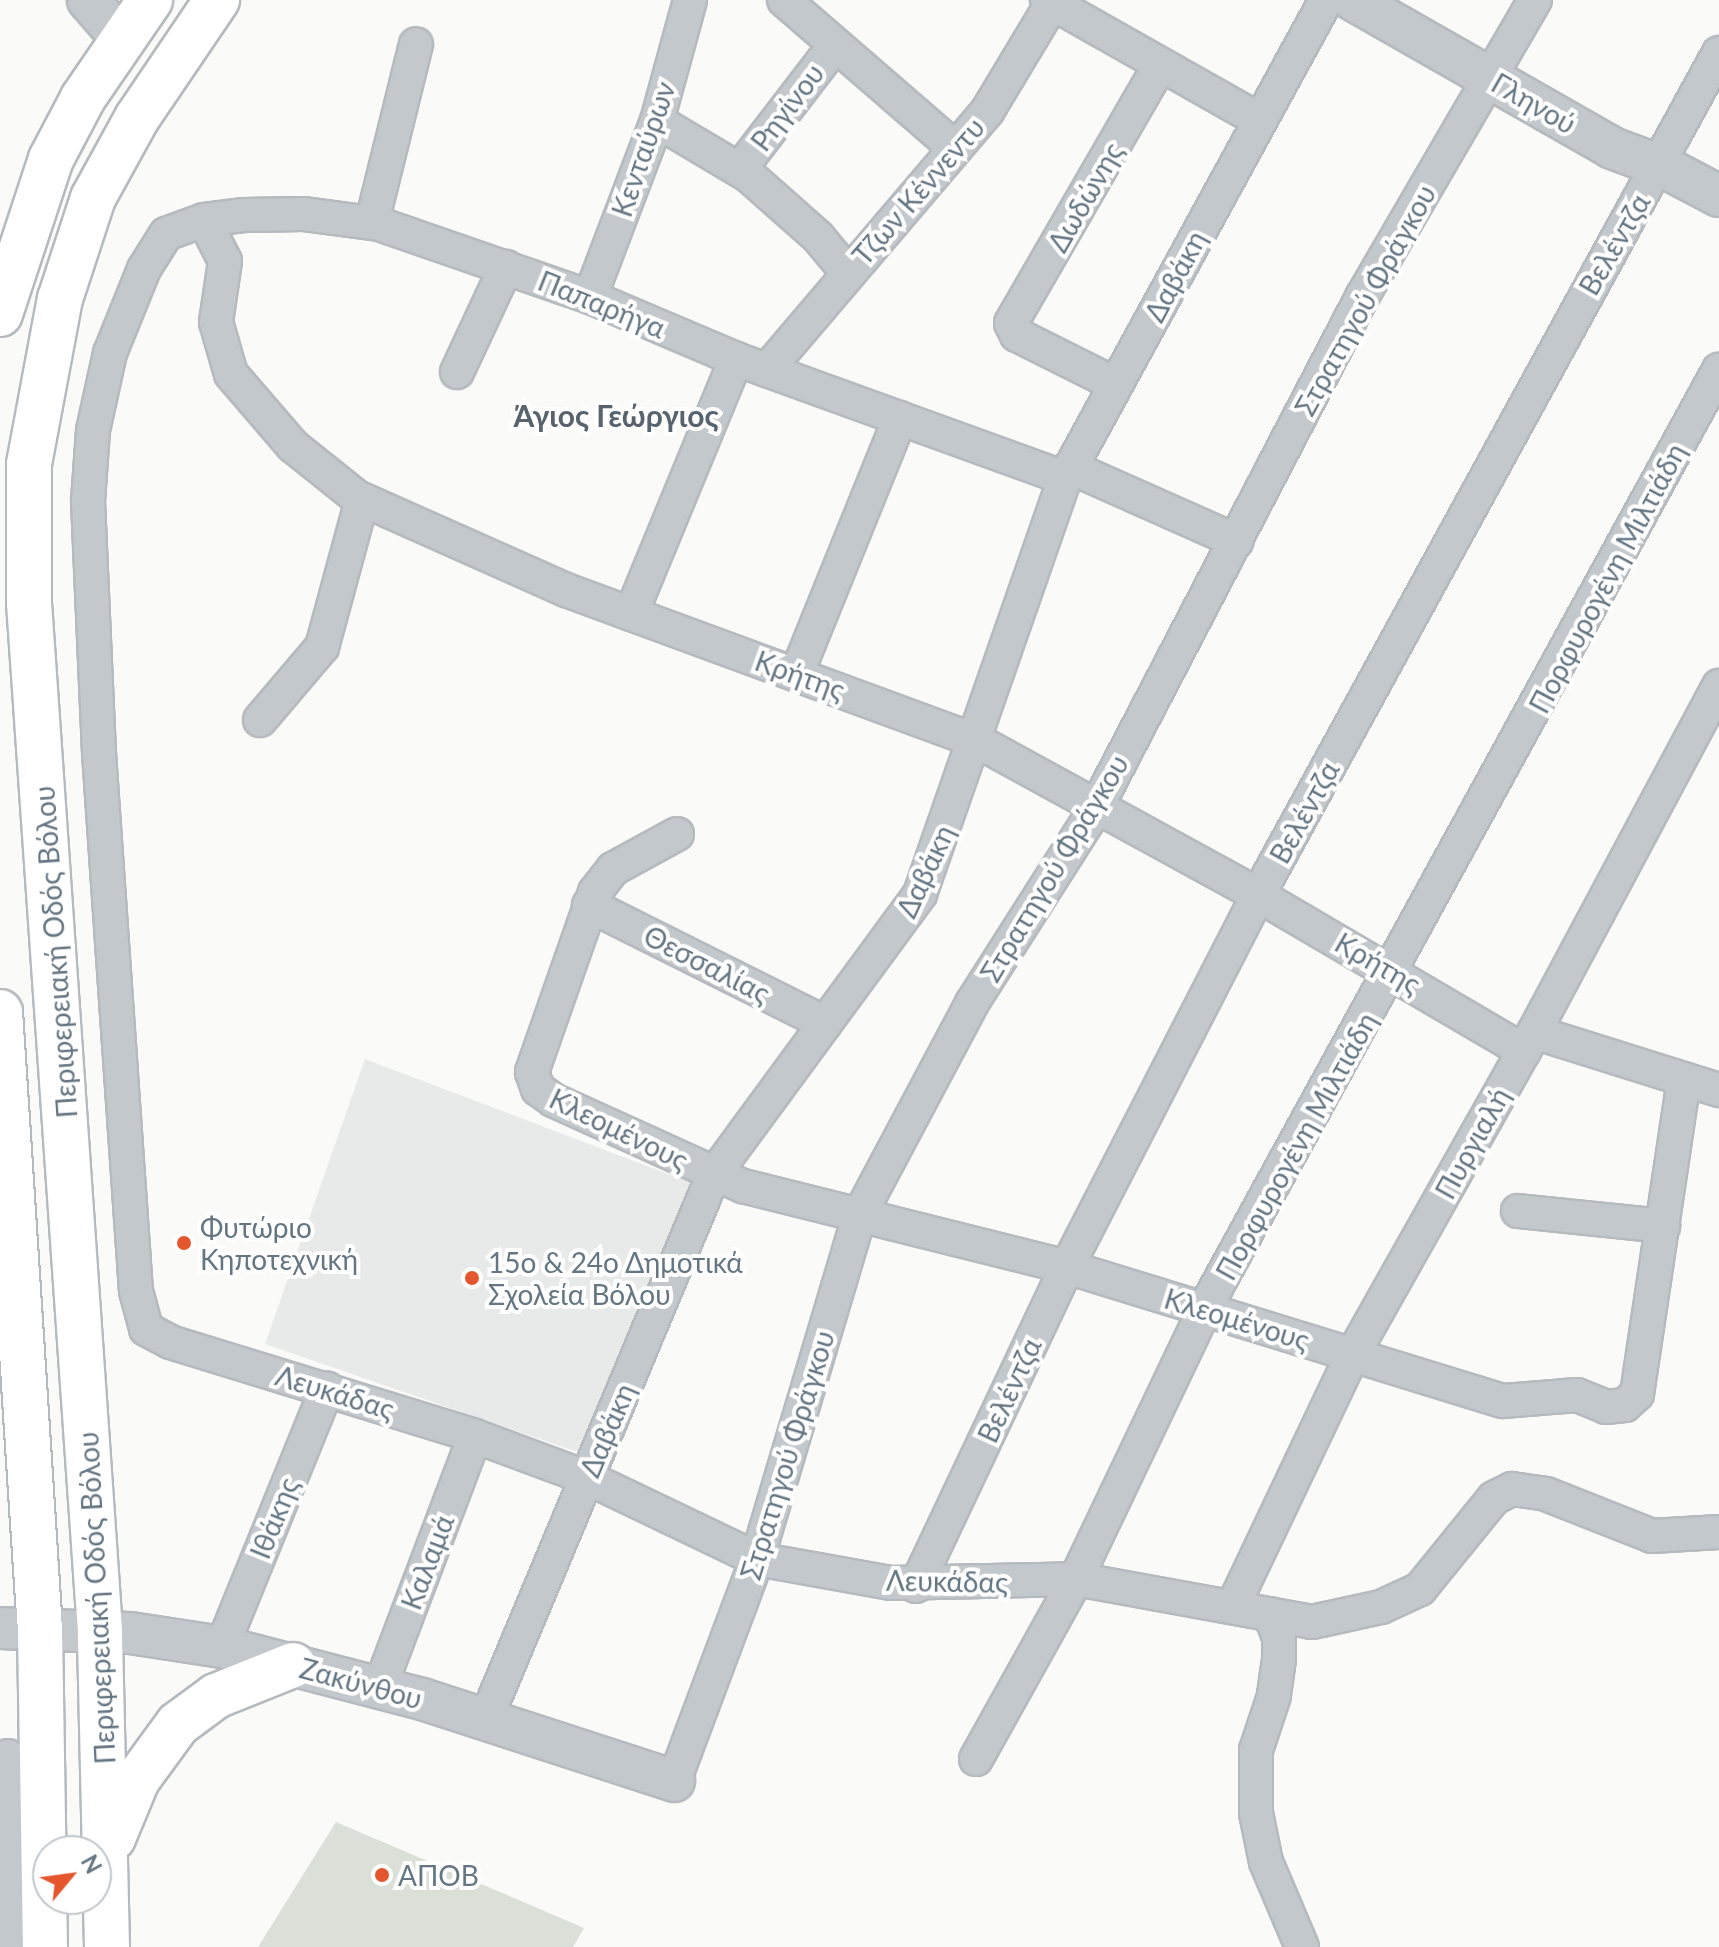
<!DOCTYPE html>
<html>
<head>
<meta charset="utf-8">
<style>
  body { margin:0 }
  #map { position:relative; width:1719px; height:1947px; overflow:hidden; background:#fafaf8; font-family:Lato,sans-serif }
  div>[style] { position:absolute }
  .built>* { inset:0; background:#e8e9e9 }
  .green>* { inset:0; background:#dadfd7 }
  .roads { filter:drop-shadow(2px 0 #b5babe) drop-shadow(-2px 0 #b5babe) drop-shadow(0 2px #b5babe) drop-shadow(0 -2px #b5babe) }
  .minor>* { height:32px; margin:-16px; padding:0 16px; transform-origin:16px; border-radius:16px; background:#c3c8cc }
  .tertiary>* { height:40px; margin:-20px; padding:0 20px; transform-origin:20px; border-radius:20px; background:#c3c8cc }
  .primary>* { height:44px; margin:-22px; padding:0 22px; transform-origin:22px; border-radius:22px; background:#fff }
  .dots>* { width:22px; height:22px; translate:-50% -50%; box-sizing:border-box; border:4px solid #fff; border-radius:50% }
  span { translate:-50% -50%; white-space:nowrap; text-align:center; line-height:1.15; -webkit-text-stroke:8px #fff; paint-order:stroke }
  .street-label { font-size:28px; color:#657683 }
  .poi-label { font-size:28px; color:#657683 }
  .left { translate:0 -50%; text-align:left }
  .neighbourhood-label { font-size:30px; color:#57646e; font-weight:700 }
  .north { position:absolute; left:32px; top:1835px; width:80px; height:80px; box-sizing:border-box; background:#fff; border:2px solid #c1c8cd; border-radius:50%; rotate:61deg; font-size:22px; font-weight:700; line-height:32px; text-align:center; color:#657683 }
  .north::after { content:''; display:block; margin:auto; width:28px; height:36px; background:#e4572e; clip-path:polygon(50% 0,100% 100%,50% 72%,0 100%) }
</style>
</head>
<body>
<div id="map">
  <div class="built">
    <i style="clip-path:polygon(365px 1059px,692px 1183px,586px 1455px,265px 1344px)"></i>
  </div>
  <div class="green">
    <i style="clip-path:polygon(336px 1822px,584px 1928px,573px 1947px,258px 1947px)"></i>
  </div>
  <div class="roads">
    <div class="minor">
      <i style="left:784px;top:0;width:226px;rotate:40.9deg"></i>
      <i style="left:1047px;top:0;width:244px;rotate:29.5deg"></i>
      <i style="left:657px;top:121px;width:106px;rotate:30.7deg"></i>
      <i style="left:748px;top:175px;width:94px;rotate:41.5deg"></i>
      <i style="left:818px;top:237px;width:47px;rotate:50.2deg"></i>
      <i style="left:740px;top:169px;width:156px;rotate:-52.5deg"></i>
      <i style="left:204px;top:220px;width:46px;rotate:62.9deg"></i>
      <i style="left:225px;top:261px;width:62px;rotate:98.4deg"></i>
      <i style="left:216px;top:322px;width:54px;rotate:73.9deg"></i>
      <i style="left:231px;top:374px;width:95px;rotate:49.3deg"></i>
      <i style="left:293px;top:446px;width:82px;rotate:38.6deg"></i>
      <i style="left:357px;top:497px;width:229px;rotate:24deg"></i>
      <i style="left:566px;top:590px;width:438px;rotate:20.2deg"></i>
      <i style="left:977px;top:741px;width:320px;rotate:28.7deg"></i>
      <i style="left:1258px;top:895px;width:308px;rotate:30.4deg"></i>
      <i style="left:372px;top:222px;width:183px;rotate:-76.1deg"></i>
      <i style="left:590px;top:297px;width:188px;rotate:-69.2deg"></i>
      <i style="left:657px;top:121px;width:125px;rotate:-74.7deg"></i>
      <i style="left:767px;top:370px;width:341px;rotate:-49.6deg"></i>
      <i style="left:988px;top:110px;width:128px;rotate:-59deg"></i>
      <i style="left:457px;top:372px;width:116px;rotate:-65deg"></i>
      <i style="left:1115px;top:384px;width:110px;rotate:-153.4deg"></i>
      <i style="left:1017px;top:335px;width:13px;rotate:-117deg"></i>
      <i style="left:1011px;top:323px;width:296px;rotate:-60deg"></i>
      <i style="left:1072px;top:468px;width:180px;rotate:24deg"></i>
      <i style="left:1065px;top:478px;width:350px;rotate:-160.1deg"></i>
      <i style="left:736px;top:359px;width:159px;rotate:-157deg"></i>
      <i style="left:590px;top:297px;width:223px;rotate:-160.9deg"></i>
      <i style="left:379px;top:224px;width:77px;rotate:-172.5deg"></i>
      <i style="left:303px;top:214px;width:59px;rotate:179deg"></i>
      <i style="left:244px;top:215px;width:40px;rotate:172.9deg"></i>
      <i style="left:204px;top:220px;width:40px;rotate:159.8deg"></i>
      <i style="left:166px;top:234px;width:41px;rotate:122.2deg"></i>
      <i style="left:144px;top:269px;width:91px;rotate:112deg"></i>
      <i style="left:110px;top:353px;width:79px;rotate:102.4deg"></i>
      <i style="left:93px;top:430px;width:71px;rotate:94deg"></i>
      <i style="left:88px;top:501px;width:252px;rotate:87.5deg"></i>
      <i style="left:99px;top:753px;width:539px;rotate:86.07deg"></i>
      <i style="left:136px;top:1291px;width:39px;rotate:75deg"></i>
      <i style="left:146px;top:1329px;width:27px;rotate:28deg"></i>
      <i style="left:170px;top:1342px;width:319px;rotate:17.1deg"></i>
      <i style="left:475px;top:1436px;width:121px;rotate:20.4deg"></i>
      <i style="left:588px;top:1478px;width:187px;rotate:25.6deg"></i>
      <i style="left:757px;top:1559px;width:136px;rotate:10.2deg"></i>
      <i style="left:891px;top:1583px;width:185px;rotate:-1.2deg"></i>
      <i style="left:1076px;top:1579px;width:240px;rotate:10.3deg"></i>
      <i style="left:1312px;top:1622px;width:71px;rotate:-12.3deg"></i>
      <i style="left:1381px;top:1607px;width:43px;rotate:-24.8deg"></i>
      <i style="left:1420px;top:1589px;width:117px;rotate:-50.9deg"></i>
      <i style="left:1494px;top:1498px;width:20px;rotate:-27deg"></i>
      <i style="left:1512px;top:1489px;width:34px;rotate:8deg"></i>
      <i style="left:1546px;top:1494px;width:114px;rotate:21.6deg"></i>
      <i style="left:1652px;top:1536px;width:67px;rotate:-3.4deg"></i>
      <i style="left:631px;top:614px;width:276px;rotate:-67.6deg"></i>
      <i style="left:797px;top:673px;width:275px;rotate:-68deg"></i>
      <i style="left:260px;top:720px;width:96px;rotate:-49.7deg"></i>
      <i style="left:322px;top:647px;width:152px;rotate:-74.8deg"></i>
      <i style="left:677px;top:834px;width:73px;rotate:151.3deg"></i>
      <i style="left:613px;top:869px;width:29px;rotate:128deg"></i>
      <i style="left:595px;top:892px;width:191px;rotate:109.3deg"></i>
      <i style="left:532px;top:1072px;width:18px;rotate:71deg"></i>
      <i style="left:538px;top:1089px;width:19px;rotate:36deg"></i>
      <i style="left:553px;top:1100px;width:209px;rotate:24.4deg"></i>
      <i style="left:743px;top:1186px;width:334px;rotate:14deg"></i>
      <i style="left:1067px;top:1267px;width:456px;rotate:17.1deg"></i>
      <i style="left:1503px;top:1401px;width:74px;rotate:-4.6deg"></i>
      <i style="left:1577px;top:1395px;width:31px;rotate:22deg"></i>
      <i style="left:1606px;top:1407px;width:19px;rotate:-6deg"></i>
      <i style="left:1625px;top:1405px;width:16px;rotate:-43deg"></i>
      <i style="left:1637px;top:1394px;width:318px;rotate:-81.5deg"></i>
      <i style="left:589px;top:905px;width:264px;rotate:26.6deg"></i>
      <i style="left:1534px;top:1032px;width:194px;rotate:17.4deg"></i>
      <i style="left:1518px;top:1211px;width:146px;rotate:5.9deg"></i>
      <i style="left:916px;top:1586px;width:353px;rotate:-64.7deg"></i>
      <i style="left:1067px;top:1267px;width:418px;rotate:-62.8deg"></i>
      <i style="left:1258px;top:895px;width:960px;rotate:-61.3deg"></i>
      <i style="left:1234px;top:1604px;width:275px;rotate:-64.6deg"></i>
      <i style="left:1352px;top:1356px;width:350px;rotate:-60.6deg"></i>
      <i style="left:1524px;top:1051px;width:414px;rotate:-61.9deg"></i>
      <i style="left:1270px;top:1614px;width:25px;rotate:69deg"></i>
      <i style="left:1279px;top:1637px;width:22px;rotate:90deg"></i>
      <i style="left:1279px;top:1659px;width:37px;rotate:98deg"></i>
      <i style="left:1274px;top:1696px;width:57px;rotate:108.4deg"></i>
      <i style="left:1256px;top:1750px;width:63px;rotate:90deg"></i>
      <i style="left:1256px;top:1813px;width:50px;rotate:78.5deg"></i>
      <i style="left:1266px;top:1862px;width:92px;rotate:67deg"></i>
      <i style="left:222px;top:1647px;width:279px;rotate:-67.9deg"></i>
      <i style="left:380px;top:1687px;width:268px;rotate:-69.3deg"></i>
      <i style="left:485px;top:1721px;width:591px;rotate:-67.3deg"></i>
      <i style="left:713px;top:1176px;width:350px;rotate:-53.7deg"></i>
      <i style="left:920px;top:894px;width:441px;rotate:-70.8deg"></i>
      <i style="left:1065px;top:478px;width:545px;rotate:-61.36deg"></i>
      <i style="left:8px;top:1756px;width:191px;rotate:89.7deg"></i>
      <i style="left:976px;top:1759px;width:206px;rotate:-60.9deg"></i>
      <i style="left:1076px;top:1579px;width:300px;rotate:-64.5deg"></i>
      <i style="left:1205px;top:1308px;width:1070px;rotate:-61.28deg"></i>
      <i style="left:674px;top:1781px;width:237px;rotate:-69.5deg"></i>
      <i style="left:757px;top:1559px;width:360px;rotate:-73.4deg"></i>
      <i style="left:860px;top:1214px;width:239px;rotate:-62deg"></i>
      <i style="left:972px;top:1003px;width:231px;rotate:-57.5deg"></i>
      <i style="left:1096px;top:808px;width:576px;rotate:-62.5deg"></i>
      <i style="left:1362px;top:297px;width:344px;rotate:-59.8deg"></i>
    </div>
    <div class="tertiary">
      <i style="left:88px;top:0;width:52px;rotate:48.9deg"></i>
      <i style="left:1353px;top:0;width:298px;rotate:29.7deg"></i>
      <i style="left:1612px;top:148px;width:58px;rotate:20.3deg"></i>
      <i style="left:1666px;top:168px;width:60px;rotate:27.8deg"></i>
      <i style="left:0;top:1628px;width:130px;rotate:2.2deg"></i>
      <i style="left:130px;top:1633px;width:93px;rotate:8.7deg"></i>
      <i style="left:222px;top:1647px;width:207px;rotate:14.6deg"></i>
      <i style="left:422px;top:1699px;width:265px;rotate:18deg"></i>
    </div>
    <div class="primary">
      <i style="left:0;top:314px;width:163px;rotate:-71.8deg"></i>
      <i style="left:51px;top:159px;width:69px;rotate:-62.3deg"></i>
      <i style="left:83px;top:98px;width:119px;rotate:-55.6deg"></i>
      <i style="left:0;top:1012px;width:619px;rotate:86.3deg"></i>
      <i style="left:40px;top:1630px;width:317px;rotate:89.1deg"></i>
      <i style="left:113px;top:1838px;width:63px;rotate:-67.5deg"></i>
      <i style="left:137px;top:1780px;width:69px;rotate:-53.8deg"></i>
      <i style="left:178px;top:1724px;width:47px;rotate:-36.4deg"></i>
      <i style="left:216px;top:1696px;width:83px;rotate:-21.9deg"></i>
      <i style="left:107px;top:1947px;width:316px;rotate:-91.3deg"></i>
      <i style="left:100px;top:1631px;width:1030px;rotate:-93.95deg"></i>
      <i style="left:29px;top:603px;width:139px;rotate:-90deg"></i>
      <i style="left:29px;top:464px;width:168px;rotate:-79.4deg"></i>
      <i style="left:60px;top:299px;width:106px;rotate:-71.9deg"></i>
      <i style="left:93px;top:198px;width:91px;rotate:-61.2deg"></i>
      <i style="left:137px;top:118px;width:143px;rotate:-55.9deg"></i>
    </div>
  </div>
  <div class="dots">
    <i style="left:184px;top:1243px;background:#e4572e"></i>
    <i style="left:472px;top:1278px;background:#e4572e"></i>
    <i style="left:382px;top:1875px;background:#e4572e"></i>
  </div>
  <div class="street-label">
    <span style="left:1534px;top:103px;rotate:30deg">Γληνού</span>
    <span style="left:787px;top:107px;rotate:-53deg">Ρηγίνου</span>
    <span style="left:643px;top:149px;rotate:-71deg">Κενταύρων</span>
    <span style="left:918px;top:191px;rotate:-49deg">Τζων Κέννεντυ</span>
    <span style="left:1085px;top:197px;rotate:-60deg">Δωδώνης</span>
    <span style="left:1614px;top:244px;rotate:-60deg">Βελέντζα</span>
    <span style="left:1175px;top:276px;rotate:-62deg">Δαβάκη</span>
    <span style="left:1365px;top:300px;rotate:-61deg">Στρατηγού Φράγκου</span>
    <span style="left:602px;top:304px;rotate:22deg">Παπαρήγα</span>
    <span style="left:1607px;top:578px;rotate:-62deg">Πορφυρογένη Μιλτιάδη</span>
    <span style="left:800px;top:675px;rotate:20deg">Κρήτης</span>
    <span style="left:1304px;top:812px;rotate:-61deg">Βελέντζα</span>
    <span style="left:1054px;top:868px;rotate:-59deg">Στρατηγού Φράγκου</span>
    <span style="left:925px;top:871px;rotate:-65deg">Δαβάκη</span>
    <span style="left:55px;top:952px;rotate:-94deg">Περιφερειακή Οδός Βόλου</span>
    <span style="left:1378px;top:963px;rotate:30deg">Κρήτης</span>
    <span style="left:707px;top:964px;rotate:27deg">Θεσσαλίας</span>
    <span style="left:619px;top:1129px;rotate:26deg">Κλεομένους</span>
    <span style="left:1472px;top:1143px;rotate:-61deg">Πυργιαλή</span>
    <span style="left:1296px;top:1146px;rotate:-61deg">Πορφυρογένη Μιλτιάδη</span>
    <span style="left:1237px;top:1319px;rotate:17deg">Κλεομένους</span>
    <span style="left:1009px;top:1390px;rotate:-65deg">Βελέντζα</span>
    <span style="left:335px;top:1392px;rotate:17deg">Λευκάδας</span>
    <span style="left:607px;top:1430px;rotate:-67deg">Δαβάκη</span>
    <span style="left:787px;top:1455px;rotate:-73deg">Στρατηγού Φράγκου</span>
    <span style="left:274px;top:1518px;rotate:-68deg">Ιθάκης</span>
    <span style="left:427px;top:1562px;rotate:-69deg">Καλαμά</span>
    <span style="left:947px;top:1581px;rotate:1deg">Λευκάδας</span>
    <span style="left:96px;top:1598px;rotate:-93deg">Περιφερειακή Οδός Βόλου</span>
    <span style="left:361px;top:1683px;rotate:15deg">Ζακύνθου</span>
  </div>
  <div class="poi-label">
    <span class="left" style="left:200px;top:1243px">Φυτώριο<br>Κηποτεχνική</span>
    <span class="left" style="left:488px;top:1278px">15ο &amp; 24ο Δημοτικά<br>Σχολεία Βόλου</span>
    <span class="left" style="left:398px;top:1875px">ΑΠΟΒ</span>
  </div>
  <div class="neighbourhood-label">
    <span style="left:616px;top:415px">Άγιος Γεώργιος</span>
  </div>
  <div class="north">N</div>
</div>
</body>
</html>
